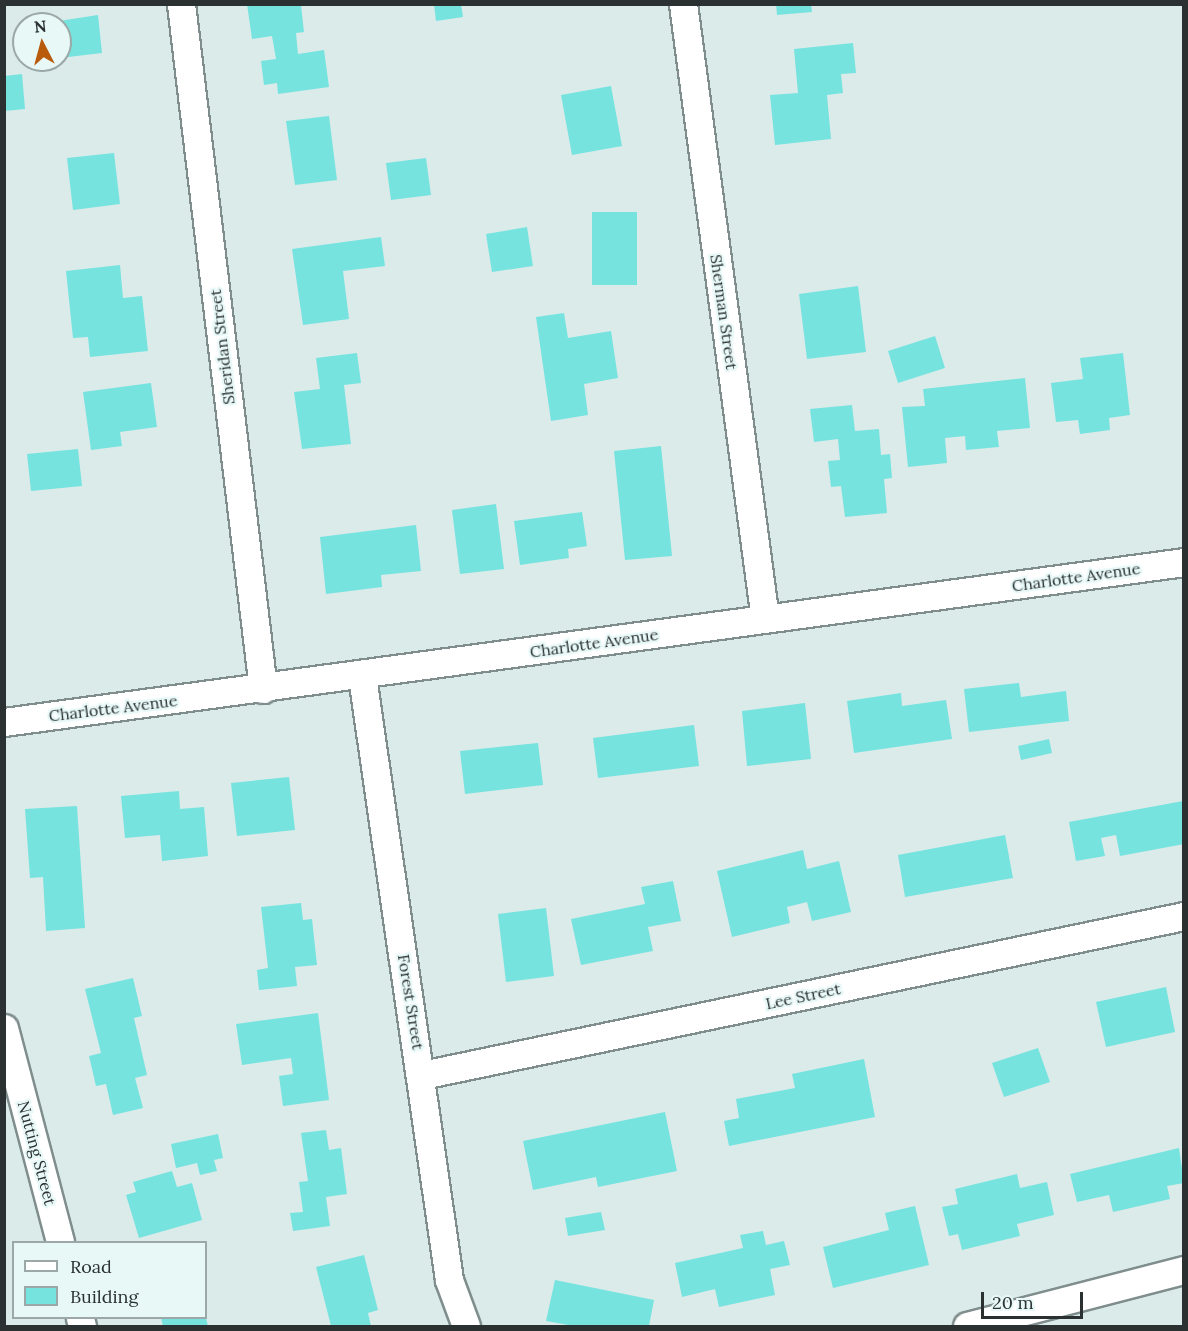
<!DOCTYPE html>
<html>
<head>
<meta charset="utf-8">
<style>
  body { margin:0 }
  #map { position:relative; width:1188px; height:1331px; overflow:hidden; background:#daebea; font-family:Lora,serif }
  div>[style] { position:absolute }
  .building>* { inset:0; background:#76e3df }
  .roads { filter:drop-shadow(2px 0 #7f8e8d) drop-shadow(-2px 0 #7f8e8d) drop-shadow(0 2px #7f8e8d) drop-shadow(0 -2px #7f8e8d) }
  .street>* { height:27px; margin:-13.5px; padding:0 13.5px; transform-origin:13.5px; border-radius:13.5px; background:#fff }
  span { translate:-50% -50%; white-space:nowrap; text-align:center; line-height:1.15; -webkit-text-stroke:4.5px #e7f8f7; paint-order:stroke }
  .street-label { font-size:16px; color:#2a3130 }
  .frame { position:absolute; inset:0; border:6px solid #2a3130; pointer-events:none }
  .legend { position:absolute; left:12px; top:1241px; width:195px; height:78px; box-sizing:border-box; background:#e7f8f7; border:2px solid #9ba8a7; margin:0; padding:8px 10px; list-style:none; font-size:18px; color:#2a3130 }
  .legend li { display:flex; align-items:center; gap:12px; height:30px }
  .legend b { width:30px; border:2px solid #9ba8a7 }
  .north { position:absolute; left:12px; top:12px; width:60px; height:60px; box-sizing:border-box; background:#e7f8f7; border:2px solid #9ba8a7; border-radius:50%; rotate:354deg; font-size:16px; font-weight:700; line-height:24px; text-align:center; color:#2a3130 }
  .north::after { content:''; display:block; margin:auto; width:21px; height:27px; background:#b95b0c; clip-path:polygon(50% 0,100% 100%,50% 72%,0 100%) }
  .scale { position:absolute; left:981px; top:1292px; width:102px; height:27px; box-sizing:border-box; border:3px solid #2a3130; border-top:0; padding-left:8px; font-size:18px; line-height:21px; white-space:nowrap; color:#2a3130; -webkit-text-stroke:4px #e7f8f7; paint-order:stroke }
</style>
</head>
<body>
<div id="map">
  <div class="building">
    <i style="clip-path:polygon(247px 4px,301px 5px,304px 32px,296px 33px,298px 54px,324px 50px,329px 87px,278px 94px,277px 83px,264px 85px,261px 61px,276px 59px,272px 36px,252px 39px)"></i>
    <i style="clip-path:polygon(434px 4px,461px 4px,463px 17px,436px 21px)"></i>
    <i style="clip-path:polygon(776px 4px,811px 4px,812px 12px,777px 15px)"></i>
    <i style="clip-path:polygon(98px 15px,102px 53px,60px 58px,60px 24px,39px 24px)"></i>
    <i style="clip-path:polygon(853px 43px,856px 73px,841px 74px,843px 93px,827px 95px,831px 139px,775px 145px,770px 95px,798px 93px,794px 49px)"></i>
    <i style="clip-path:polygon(22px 74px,25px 109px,4px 111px,4px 76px)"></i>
    <i style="clip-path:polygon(611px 86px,622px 146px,572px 155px,561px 95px)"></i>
    <i style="clip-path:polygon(329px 116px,337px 180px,295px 185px,286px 121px)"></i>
    <i style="clip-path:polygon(114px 153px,120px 204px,73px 210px,67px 158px)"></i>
    <i style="clip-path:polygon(426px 158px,431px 195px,391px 200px,386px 163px)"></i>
    <i style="clip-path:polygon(592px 212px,637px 212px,637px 285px,592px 285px)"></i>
    <i style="clip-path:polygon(527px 227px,533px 266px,492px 272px,486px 234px)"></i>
    <i style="clip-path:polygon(381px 237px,385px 266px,343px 271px,349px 319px,303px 325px,292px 249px)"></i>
    <i style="clip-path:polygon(120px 265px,123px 298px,142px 296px,148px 351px,90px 357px,88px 337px,73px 338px,66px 271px)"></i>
    <i style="clip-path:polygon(858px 286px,866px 352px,807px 359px,799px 294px)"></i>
    <i style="clip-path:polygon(564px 313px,568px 338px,611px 331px,618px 378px,584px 384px,588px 415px,551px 421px,536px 317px)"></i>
    <i style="clip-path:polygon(935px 336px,945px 368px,898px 383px,888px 351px)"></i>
    <i style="clip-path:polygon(357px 353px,361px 383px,344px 385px,351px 444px,302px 449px,294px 392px,320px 389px,316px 358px)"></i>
    <i style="clip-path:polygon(1123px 353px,1130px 415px,1109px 418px,1110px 430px,1080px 434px,1078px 420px,1056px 422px,1051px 383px,1083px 379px,1080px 358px)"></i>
    <i style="clip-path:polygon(1025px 378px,1030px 428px,997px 431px,999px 447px,966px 450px,965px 436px,945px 438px,947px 463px,908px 467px,902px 407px,925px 406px,923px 389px)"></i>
    <i style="clip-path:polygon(151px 383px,157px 427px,120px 432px,122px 446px,91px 450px,83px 392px)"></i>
    <i style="clip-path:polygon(852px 405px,855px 431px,879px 429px,881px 455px,890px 454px,892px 478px,884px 479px,887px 513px,845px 517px,841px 486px,831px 487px,828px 461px,840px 460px,838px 439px,814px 442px,810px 409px)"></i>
    <i style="clip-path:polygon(661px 446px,672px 556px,625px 560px,614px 451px)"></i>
    <i style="clip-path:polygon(78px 449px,82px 486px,31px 491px,27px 454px)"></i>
    <i style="clip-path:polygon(496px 504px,504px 569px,460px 574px,452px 510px)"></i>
    <i style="clip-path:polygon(582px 512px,587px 546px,568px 549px,569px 558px,520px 565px,514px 521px)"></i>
    <i style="clip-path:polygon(416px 525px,421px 571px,381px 575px,382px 587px,326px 594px,320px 537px)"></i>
    <i style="clip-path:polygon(1019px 683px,1021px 697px,1066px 691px,1069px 721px,969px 732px,964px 689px)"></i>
    <i style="clip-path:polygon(901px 693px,902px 706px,946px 700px,952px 739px,854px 753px,847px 701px)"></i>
    <i style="clip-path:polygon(805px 703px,811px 759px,747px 766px,742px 711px)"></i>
    <i style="clip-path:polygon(694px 725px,699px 766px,598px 778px,593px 738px)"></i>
    <i style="clip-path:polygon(1049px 739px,1052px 753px,1021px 760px,1018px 746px)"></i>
    <i style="clip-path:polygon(538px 743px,543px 785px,465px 794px,460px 751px)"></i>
    <i style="clip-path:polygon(289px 777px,295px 830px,237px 836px,231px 783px)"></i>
    <i style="clip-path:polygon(179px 791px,180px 809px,204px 807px,208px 856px,162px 861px,160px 835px,125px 838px,121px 796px)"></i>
    <i style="clip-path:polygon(1183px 801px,1184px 844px,1120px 856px,1116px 835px,1101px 838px,1105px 856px,1076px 861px,1069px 822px)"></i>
    <i style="clip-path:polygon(77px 806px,85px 928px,46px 931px,43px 877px,30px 878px,25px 809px)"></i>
    <i style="clip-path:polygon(1005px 835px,1013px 878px,905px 897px,898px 855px)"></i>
    <i style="clip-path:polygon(803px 850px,807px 869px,839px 861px,851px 912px,812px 921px,807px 902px,787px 907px,790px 923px,732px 937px,717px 871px)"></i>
    <i style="clip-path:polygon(673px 881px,681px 921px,648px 927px,653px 951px,581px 965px,571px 919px,645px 904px,641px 887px)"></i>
    <i style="clip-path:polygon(301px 903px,303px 920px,312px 919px,317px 965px,295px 967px,297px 986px,259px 990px,257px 970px,268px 968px,261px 907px)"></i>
    <i style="clip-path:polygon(546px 908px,554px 976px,506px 982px,498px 914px)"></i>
    <i style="clip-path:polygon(133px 978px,142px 1016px,134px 1018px,147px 1075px,135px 1078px,143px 1108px,113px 1115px,106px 1084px,96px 1086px,89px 1056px,101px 1053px,85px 989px)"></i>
    <i style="clip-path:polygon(1166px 987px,1175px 1032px,1106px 1047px,1096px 1002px)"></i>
    <i style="clip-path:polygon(318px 1013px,329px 1100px,283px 1106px,279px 1076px,293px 1074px,291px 1058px,242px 1065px,236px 1024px)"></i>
    <i style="clip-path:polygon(1038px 1048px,1050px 1082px,1004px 1097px,992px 1063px)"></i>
    <i style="clip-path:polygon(864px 1059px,875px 1117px,729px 1146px,724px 1121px,739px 1118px,736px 1099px,795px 1088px,792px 1074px)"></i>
    <i style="clip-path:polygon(665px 1112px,677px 1171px,598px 1187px,596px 1177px,533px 1190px,523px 1141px)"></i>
    <i style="clip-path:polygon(326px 1130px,329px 1150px,341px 1148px,347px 1194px,326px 1197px,330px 1226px,293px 1231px,290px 1213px,303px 1212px,299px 1182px,308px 1181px,301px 1133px)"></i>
    <i style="clip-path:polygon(218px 1134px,223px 1158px,214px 1160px,217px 1171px,200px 1175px,197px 1163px,176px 1168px,171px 1144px)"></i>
    <i style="clip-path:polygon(1179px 1148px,1184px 1183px,1167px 1186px,1170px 1199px,1113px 1212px,1109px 1195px,1077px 1202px,1070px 1174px)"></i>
    <i style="clip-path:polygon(172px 1171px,177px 1187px,192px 1183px,202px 1220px,139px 1238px,126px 1195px,136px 1192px,133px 1182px)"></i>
    <i style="clip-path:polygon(1017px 1174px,1020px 1188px,1047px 1182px,1054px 1215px,1017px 1224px,1020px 1236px,962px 1250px,958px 1234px,949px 1236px,942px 1207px,958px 1204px,955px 1189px)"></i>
    <i style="clip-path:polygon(915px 1206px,929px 1265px,833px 1288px,823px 1247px,889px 1230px,885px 1213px)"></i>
    <i style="clip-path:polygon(601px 1212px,605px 1230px,568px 1236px,565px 1218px)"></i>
    <i style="clip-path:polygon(763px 1231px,766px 1245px,784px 1241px,790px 1265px,770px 1269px,775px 1295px,719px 1307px,715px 1289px,682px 1297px,675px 1263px,743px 1248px,740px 1235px)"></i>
    <i style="clip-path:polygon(364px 1255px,378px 1310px,368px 1313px,371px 1326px,331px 1326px,316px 1267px)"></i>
    <i style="clip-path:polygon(555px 1280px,654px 1300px,649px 1326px,574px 1326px,546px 1321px)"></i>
    <i style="clip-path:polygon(161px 1318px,206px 1318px,208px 1326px,163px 1326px)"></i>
  </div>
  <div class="roads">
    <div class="street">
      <i style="left:181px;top:4px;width:690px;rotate:83.17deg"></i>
      <i style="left:683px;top:4px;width:620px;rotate:82.41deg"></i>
      <i style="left:362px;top:676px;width:610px;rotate:81.8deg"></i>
      <i style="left:449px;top:1280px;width:49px;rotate:69.7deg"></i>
      <i style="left:4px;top:722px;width:1191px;rotate:-7.72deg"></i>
      <i style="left:4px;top:1028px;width:221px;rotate:75.3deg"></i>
      <i style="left:422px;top:1075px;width:778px;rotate:-11.79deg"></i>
      <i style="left:80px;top:1318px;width:8px;rotate:76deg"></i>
      <i style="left:967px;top:1326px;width:224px;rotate:-14.5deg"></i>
    </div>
  </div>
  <div class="street-label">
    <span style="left:724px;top:312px;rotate:82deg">Sherman Street</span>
    <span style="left:222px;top:347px;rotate:-97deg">Sheridan Street</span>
    <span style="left:1076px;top:577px;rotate:-8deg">Charlotte Avenue</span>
    <span style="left:594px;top:643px;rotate:-8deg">Charlotte Avenue</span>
    <span style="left:113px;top:708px;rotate:-7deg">Charlotte Avenue</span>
    <span style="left:803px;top:996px;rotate:-12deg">Lee Street</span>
    <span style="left:411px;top:1002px;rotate:81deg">Forest Street</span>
    <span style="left:37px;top:1153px;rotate:75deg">Nutting Street</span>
  </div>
  <div class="frame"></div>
  <ul class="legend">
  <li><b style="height:8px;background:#fff"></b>Road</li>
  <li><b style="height:16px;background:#76e3df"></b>Building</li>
  </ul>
  <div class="north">N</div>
  <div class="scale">20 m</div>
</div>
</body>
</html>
